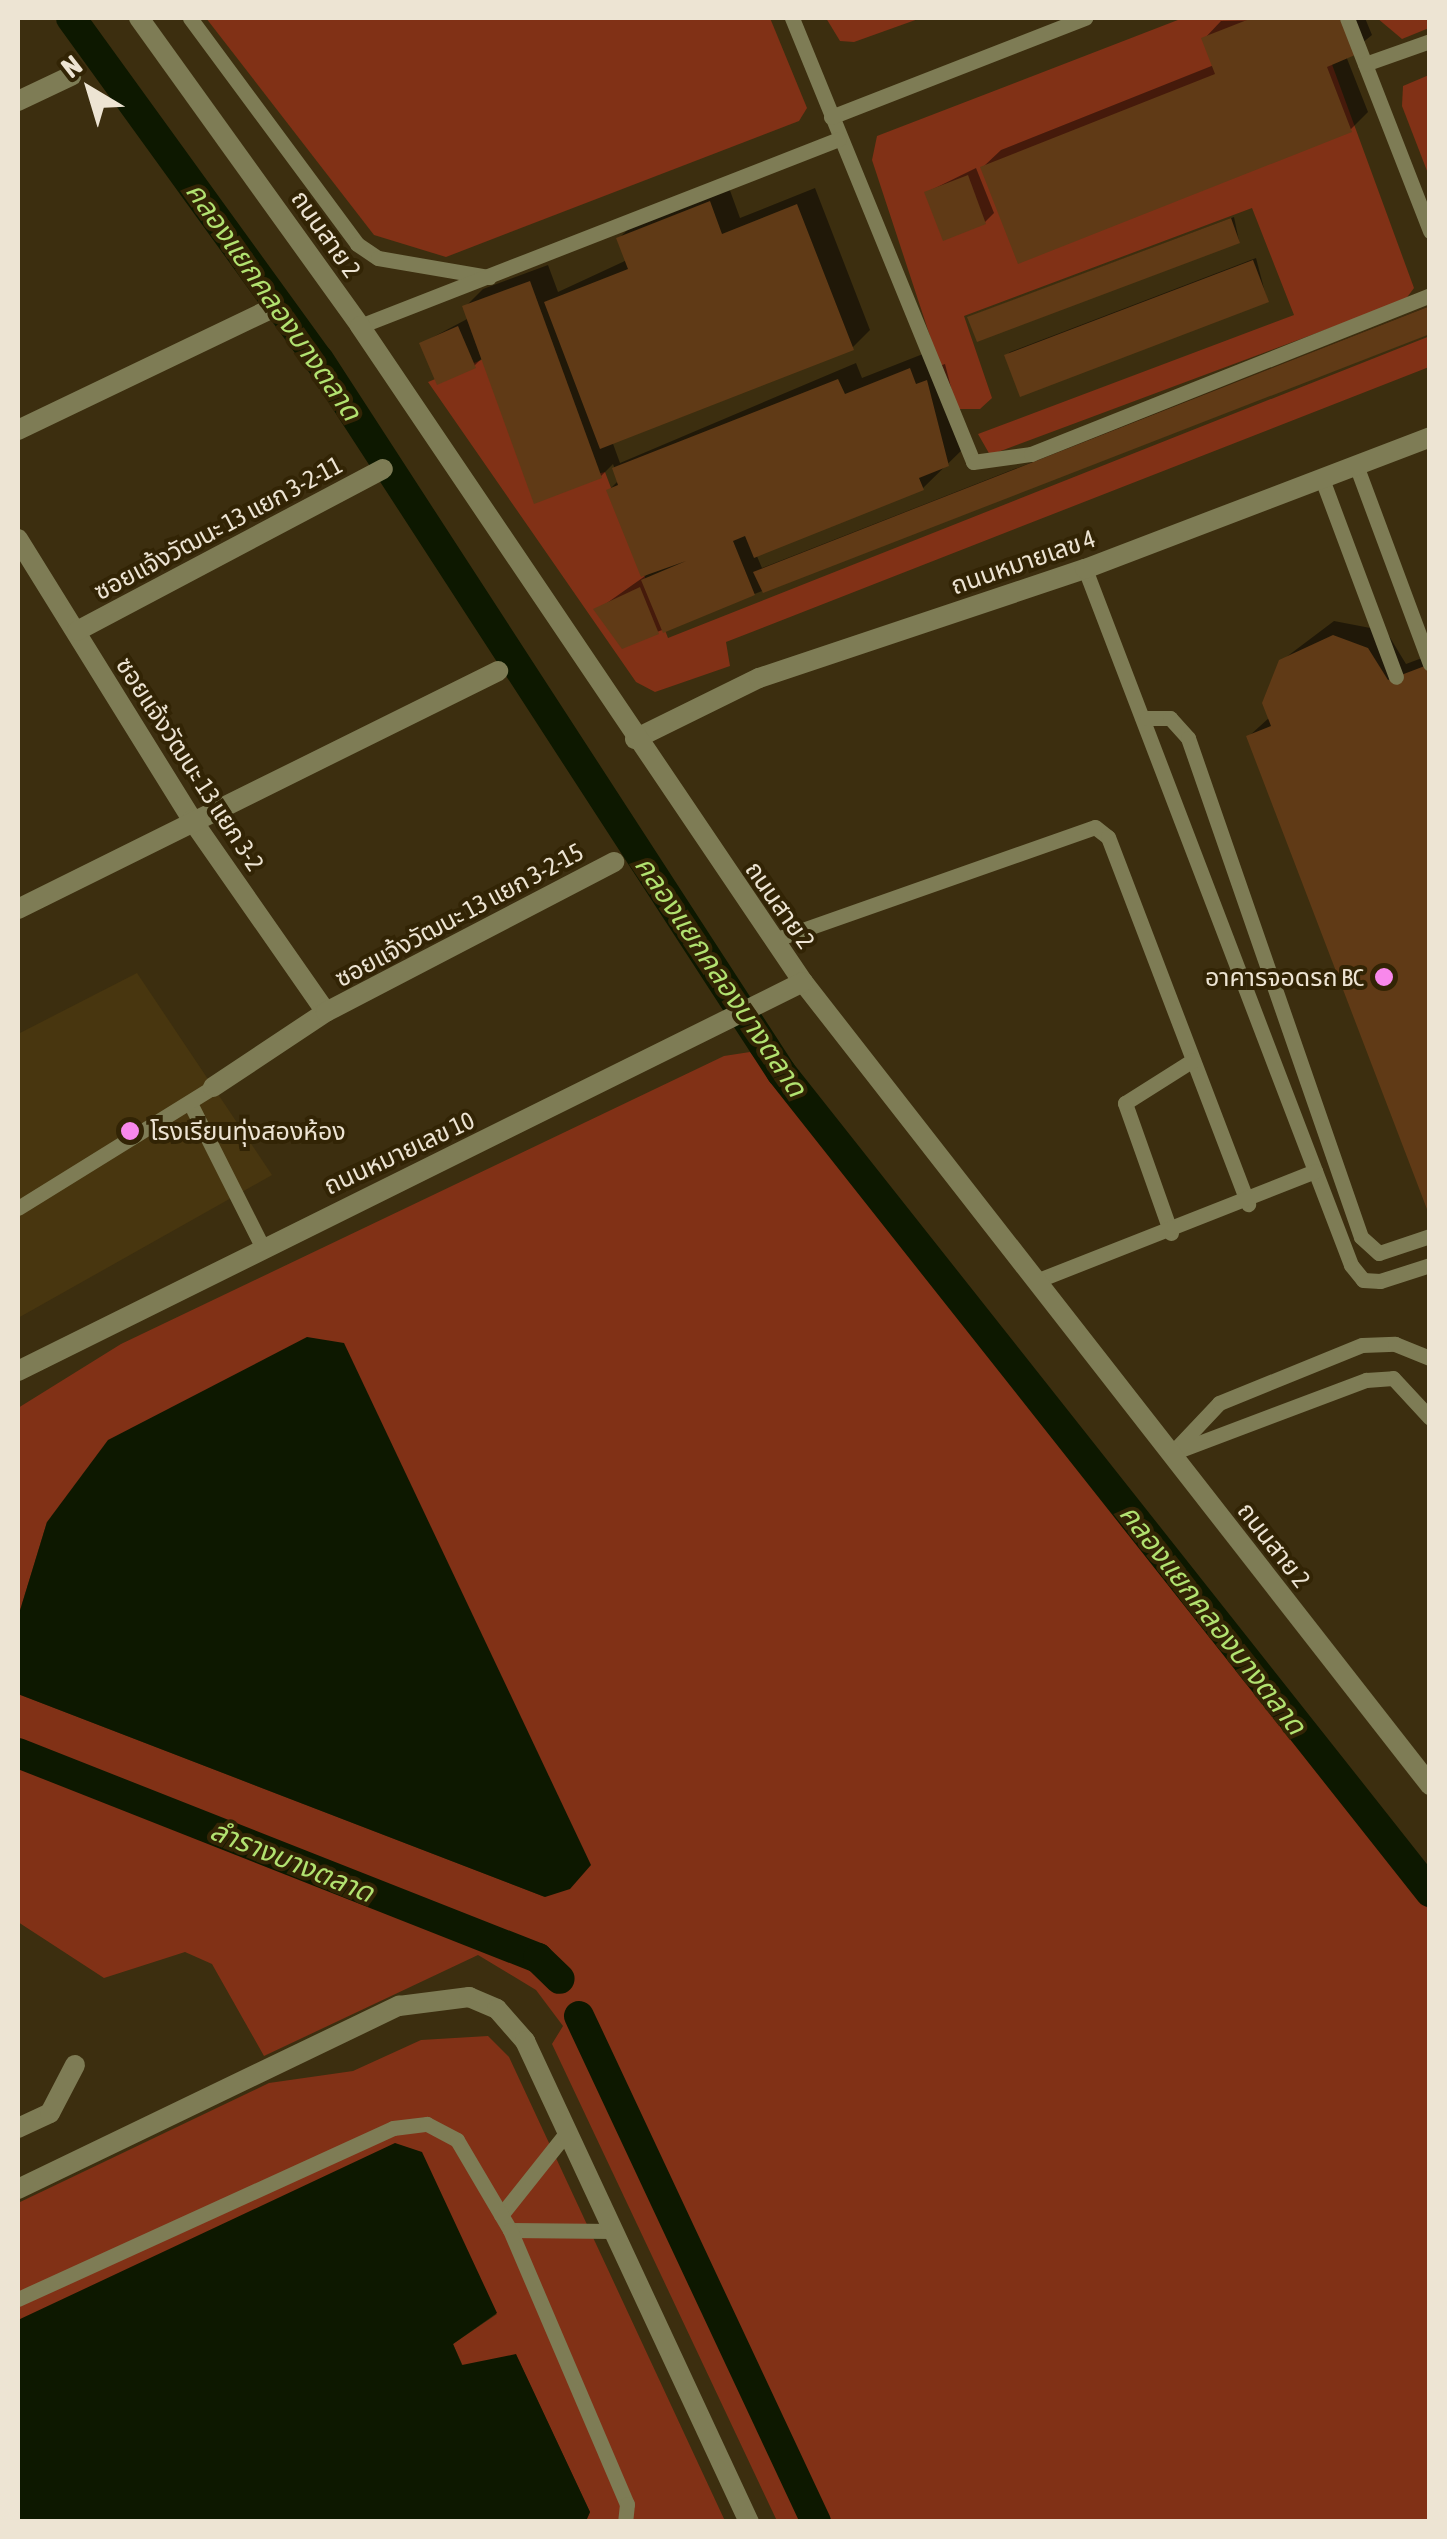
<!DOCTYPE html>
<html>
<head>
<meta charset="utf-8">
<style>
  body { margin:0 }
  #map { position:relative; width:1447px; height:2539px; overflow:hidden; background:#3c2e0f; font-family:"Asap Condensed","Noto Sans Thai",sans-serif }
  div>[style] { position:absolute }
  .built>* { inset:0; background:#48360f }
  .green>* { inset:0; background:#813116 }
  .water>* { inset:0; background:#0d1800 }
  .shadow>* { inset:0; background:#0007 }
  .canal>* { height:30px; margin:-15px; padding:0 15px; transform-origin:15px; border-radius:15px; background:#0d1800 }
  .building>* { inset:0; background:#603a16 }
  .service>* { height:15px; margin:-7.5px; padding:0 7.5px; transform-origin:7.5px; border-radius:7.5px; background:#7e7c55 }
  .minor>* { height:20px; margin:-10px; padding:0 10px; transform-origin:10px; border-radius:10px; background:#7e7c55 }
  .tertiary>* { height:20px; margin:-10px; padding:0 10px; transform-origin:10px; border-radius:10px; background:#7e7c55 }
  .dots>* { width:28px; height:28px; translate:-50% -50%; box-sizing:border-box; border:5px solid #322405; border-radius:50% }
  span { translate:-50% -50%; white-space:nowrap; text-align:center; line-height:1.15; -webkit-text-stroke:8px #322405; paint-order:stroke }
  .street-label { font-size:25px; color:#ede4d3 }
  .poi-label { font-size:25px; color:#ede4d3 }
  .right { translate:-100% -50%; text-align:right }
  .left { translate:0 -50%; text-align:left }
  .water-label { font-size:28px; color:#b2e270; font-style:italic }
  .frame { position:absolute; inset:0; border:20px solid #ede4d3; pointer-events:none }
  .north { position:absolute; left:40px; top:40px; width:100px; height:100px; -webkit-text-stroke:8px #322405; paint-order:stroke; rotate:322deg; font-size:28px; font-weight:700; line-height:40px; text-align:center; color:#ede4d3 }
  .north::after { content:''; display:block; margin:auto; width:35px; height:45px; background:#ede4d3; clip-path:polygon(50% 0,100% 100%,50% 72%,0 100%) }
</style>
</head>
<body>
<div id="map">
  <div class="built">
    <i style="clip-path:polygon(137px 973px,272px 1175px,18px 1318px,18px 1034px)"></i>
  </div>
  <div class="green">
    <i style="clip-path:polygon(206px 18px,770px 18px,807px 108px,799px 121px,446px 257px,374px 235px)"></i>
    <i style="clip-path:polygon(826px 18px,921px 18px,854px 42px,840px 41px)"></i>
    <i style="clip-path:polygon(1183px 18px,1315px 18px,1414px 288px,1405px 300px,990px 455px,978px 434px,1294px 315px,1252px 208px,964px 316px,992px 398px,980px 409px,954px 409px,872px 160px,877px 136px)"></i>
    <i style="clip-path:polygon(1377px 18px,1429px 18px,1429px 28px,1402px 39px)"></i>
    <i style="clip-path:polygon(1429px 75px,1429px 176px,1402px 106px,1403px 86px)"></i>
    <i style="clip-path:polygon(1430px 336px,1429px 367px,726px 642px,730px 666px,655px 692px,636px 682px,428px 382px,491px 356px,548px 485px,605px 472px,668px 638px)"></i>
    <i style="clip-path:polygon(750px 1052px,1429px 1910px,1429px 2521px,777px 2521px,552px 2044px,563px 2026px,536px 1990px,478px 1955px,264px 2056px,212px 1964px,185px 1952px,104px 1978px,18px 1922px,18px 1694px,545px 1897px,47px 1522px,18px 1617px,18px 1408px,121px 1344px,724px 1056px)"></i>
    <i style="clip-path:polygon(488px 2036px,509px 2057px,725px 2521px,586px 2521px,590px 2512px,516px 2355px,463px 2366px,453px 2344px,497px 2314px,18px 2320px,18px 2203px,269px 2083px,353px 2071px,421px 2040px)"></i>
  </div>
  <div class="water">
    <i style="clip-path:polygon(307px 1337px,344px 1343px,591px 1865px,570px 1889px,545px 1897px,18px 1694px,18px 1617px,47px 1522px,108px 1440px)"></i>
    <i style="clip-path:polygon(395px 2143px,422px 2152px,497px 2313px,453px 2344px,462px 2365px,516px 2354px,590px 2512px,586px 2521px,18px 2521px,18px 2320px)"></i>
  </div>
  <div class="shadow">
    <i style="clip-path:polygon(1365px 18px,1372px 35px,1346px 56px,1368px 112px,1350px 130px,983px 167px,1001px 150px,1214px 65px,1204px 39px,1221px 21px)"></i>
    <i style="clip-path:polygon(976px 168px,994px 213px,985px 222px,927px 192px)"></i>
    <i style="clip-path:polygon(728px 185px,740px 218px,815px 188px,870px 330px,852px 348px,612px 441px,620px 463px,856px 363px,862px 378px,928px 352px,934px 368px,945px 364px,966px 446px,923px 488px,756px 554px,762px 568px,1430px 306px,1430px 331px,657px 632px,597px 610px,655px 569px,609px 490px,619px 480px,613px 464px,601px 476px,483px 357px,474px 366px,422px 343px,469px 318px,465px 307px,483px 289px,548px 265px,558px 292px,627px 260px,619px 238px,637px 221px)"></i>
    <i style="clip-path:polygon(1234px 217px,1239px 241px,974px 315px)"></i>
    <i style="clip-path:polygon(1256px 258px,1267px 300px,1007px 355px,1010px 352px)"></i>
    <i style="clip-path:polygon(1334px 621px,1386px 631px,1406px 664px,1430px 655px,1430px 1212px,1249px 736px,1270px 717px,1281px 661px)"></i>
  </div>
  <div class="canal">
    <i style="left:71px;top:18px;width:422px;rotate:54.1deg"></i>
    <i style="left:319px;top:360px;width:849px;rotate:57.02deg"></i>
    <i style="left:781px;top:1072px;width:1046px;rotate:51.64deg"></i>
    <i style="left:18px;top:1753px;width:559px;rotate:21.52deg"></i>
    <i style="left:538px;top:1958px;width:30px;rotate:44deg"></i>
    <i style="left:579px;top:2016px;width:559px;rotate:64.9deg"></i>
  </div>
  <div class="building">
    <i style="clip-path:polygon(1252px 18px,1341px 18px,1355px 55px,1327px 67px,1352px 132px,1018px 264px,980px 167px,1215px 74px,1201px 38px)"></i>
    <i style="clip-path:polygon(968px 175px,986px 224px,943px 241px,924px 192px)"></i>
    <i style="clip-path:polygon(710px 201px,722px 234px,797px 204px,854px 350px,600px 449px,544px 302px,628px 269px,616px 238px)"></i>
    <i style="clip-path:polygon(1231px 218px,1240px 243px,977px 342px,967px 317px)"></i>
    <i style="clip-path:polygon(1253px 260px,1269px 302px,1020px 397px,1004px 355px)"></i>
    <i style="clip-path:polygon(530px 281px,602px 478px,534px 504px,462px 306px)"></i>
    <i style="clip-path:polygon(1430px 306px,1430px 334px,763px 593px,753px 572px)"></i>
    <i style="clip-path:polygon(458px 326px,476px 368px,437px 385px,419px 343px)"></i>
    <i style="clip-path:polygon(910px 368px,916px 384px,927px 380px,949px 466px,919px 478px,924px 490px,754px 558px,745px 536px,733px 541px,755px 595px,663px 633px,641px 580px,686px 561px,641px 577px,606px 490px,618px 485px,612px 468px,838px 379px,845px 394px)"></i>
    <i style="clip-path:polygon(640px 587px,659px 634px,622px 649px,593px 609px)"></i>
    <i style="clip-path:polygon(1333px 635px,1368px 648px,1388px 680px,1430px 664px,1430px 1217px,1246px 736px,1271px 726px,1262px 703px,1279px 660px)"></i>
  </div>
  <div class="service">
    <i style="left:190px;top:18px;width:281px;rotate:53.5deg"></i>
    <i style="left:357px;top:244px;width:25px;rotate:34deg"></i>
    <i style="left:378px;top:258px;width:113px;rotate:9.7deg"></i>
    <i style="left:792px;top:18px;width:479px;rotate:67.8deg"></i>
    <i style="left:973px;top:462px;width:59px;rotate:-7.9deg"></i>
    <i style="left:1031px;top:454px;width:430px;rotate:-21.7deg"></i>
    <i style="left:1347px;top:18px;width:229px;rotate:68.7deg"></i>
    <i style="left:1365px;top:64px;width:69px;rotate:-19.5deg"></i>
    <i style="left:831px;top:117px;width:273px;rotate:-21.3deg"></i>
    <i style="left:360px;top:326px;width:514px;rotate:-21.33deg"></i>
    <i style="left:1356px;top:465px;width:212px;rotate:69.6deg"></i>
    <i style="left:1322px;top:479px;width:211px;rotate:69.5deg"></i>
    <i style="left:1085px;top:569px;width:745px;rotate:69.08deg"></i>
    <i style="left:1351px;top:1265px;width:19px;rotate:51deg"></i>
    <i style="left:1363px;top:1280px;width:17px;rotate:3deg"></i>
    <i style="left:1380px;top:1281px;width:52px;rotate:-17.7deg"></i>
    <i style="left:1147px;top:718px;width:23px"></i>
    <i style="left:1170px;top:718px;width:27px;rotate:48deg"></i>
    <i style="left:1188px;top:738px;width:528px;rotate:70.88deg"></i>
    <i style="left:1361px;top:1237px;width:24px;rotate:42deg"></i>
    <i style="left:1379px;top:1253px;width:54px;rotate:-18.4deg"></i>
    <i style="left:774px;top:940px;width:340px;rotate:-19.4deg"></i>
    <i style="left:1095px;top:827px;width:16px;rotate:38deg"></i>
    <i style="left:1108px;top:837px;width:393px;rotate:69.1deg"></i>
    <i style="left:190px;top:1103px;width:162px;rotate:63.3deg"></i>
    <i style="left:18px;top:1208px;width:229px;rotate:-31.8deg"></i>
    <i style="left:1171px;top:1233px;width:138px;rotate:-109.5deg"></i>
    <i style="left:1125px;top:1103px;width:80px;rotate:-32.3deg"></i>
    <i style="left:1036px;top:1281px;width:300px;rotate:-21.5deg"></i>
    <i style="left:1175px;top:1452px;width:204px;rotate:-20.7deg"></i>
    <i style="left:1366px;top:1380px;width:27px;rotate:-4deg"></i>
    <i style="left:1393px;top:1378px;width:54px;rotate:47.2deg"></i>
    <i style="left:1171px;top:1454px;width:70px;rotate:-46.7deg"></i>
    <i style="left:1219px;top:1403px;width:154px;rotate:-22.1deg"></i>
    <i style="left:1362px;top:1345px;width:33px;rotate:-2deg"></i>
    <i style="left:1395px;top:1344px;width:38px;rotate:22deg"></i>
    <i style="left:501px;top:2215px;width:106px;rotate:-51.5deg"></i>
    <i style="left:510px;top:2230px;width:103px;rotate:0.6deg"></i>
    <i style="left:18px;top:2299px;width:412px;rotate:-24.5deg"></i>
    <i style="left:393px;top:2128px;width:34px;rotate:-7deg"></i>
    <i style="left:427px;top:2124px;width:34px;rotate:28deg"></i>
    <i style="left:457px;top:2140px;width:104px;rotate:59.5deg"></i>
    <i style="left:510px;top:2230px;width:298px;rotate:66.9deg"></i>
    <i style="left:627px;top:2504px;width:18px;rotate:96deg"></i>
  </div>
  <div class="minor">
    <i style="left:18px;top:101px;width:59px;rotate:-25.3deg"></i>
    <i style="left:18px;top:430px;width:278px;rotate:-25.6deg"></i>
    <i style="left:18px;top:539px;width:331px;rotate:58.2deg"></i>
    <i style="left:192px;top:820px;width:234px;rotate:55.1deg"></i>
    <i style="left:77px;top:631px;width:346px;rotate:-27.9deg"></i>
    <i style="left:635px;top:739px;width:138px;rotate:-26.2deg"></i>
    <i style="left:759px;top:678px;width:344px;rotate:-18.5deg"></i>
    <i style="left:1085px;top:569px;width:369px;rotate:-20.9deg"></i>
    <i style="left:18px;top:909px;width:536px;rotate:-26.37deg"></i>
    <i style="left:213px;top:1087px;width:136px;rotate:-33.6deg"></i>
    <i style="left:326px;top:1012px;width:325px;rotate:-27.5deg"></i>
    <i style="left:18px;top:2128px;width:35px;rotate:-25deg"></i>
    <i style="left:50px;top:2113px;width:54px;rotate:-62.5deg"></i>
    <i style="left:18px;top:2189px;width:423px;rotate:-25.7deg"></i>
    <i style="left:399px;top:2006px;width:71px;rotate:-7.3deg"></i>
    <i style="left:469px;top:1997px;width:30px;rotate:23deg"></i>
    <i style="left:497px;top:2009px;width:43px;rotate:48.8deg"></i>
    <i style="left:525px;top:2041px;width:531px;rotate:65.03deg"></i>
  </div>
  <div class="tertiary">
    <i style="left:139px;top:18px;width:379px;rotate:54.3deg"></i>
    <i style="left:360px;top:326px;width:792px;rotate:55.97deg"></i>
    <i style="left:803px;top:982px;width:1019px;rotate:52.02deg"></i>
    <i style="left:18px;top:1371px;width:876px;rotate:-26.36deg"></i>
  </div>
  <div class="dots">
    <i style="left:1384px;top:977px;background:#f888eb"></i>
    <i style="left:130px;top:1131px;background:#f888eb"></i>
  </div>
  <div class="street-label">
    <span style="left:326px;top:234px;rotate:55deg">ถนนสาย 2</span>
    <span style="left:218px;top:528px;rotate:-28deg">ซอยแจ้งวัฒนะ 13 แยก 3-2-11</span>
    <span style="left:1023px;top:562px;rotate:-19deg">ถนนหมายเลข 4</span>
    <span style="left:190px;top:764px;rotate:57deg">ซอยแจ้งวัฒนะ 13 แยก 3-2</span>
    <span style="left:780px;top:905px;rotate:55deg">ถนนสาย 2</span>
    <span style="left:459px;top:915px;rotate:-28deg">ซอยแจ้งวัฒนะ 13 แยก 3-2-15</span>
    <span style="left:399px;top:1153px;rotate:-25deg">ถนนหมายเลข 10</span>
    <span style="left:1274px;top:1545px;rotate:52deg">ถนนสาย 2</span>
  </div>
  <div class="poi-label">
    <span class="right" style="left:1364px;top:977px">อาคารจอดรถ BC</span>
    <span class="left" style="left:150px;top:1131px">โรงเรียนทุ่งสองห้อง</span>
  </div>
  <div class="water-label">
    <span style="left:274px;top:301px;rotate:55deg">คลองแยกคลองบางตลาด</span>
    <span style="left:721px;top:976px;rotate:56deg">คลองแยกคลองบางตลาด</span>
    <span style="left:1213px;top:1619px;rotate:52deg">คลองแยกคลองบางตลาด</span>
    <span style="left:292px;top:1861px;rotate:22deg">ลำรางบางตลาด</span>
  </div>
  <div class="frame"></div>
  <div class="north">N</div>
</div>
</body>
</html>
